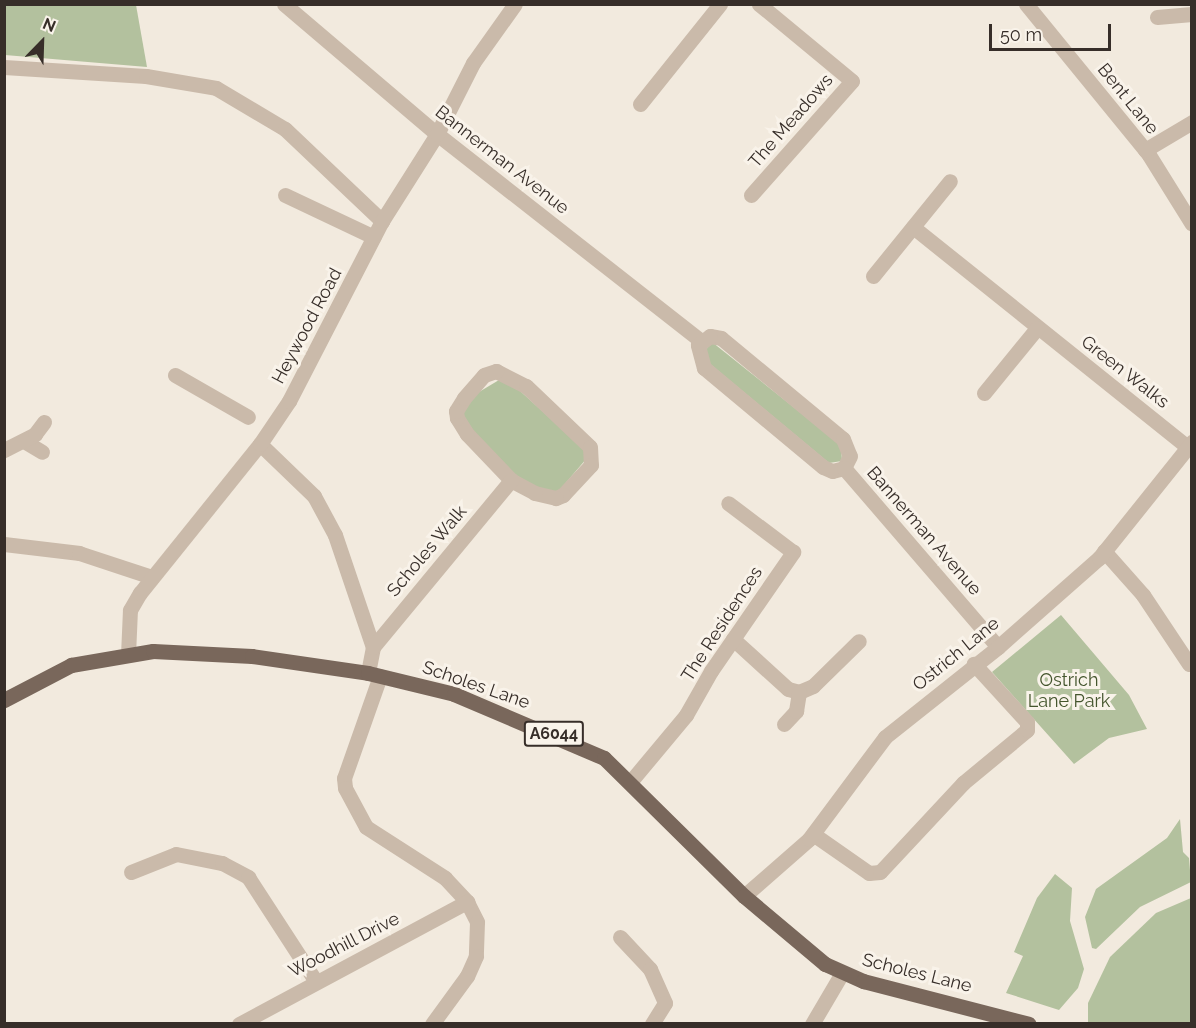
<!DOCTYPE html>
<html>
<head>
<meta charset="utf-8">
<style>
  body { margin:0 }
  #map { position:relative; width:1196px; height:1028px; overflow:hidden; background:#f2eade; font-family:Raleway,sans-serif }
  div>[style] { position:absolute }
  .green>* { inset:0; background:#b3c19e }
  .minor>* { height:15px; margin:-7.5px; padding:0 7.5px; transform-origin:7.5px; border-radius:7.5px; background:#cabaaa }
  .major>* { height:15px; margin:-7.5px; padding:0 7.5px; transform-origin:7.5px; border-radius:7.5px; background:#79675b }
  span { translate:-50% -50%; white-space:nowrap; text-align:center; line-height:1.15; -webkit-text-stroke:6px #f9f3ea; paint-order:stroke }
  .shield-label span { padding:2px 4px; background:#f9f3ea; border:2px solid; border-radius:4px; -webkit-text-stroke-width:0 }
  .shield-label { font-size:16px; color:#372e29; font-weight:700 }
  .street-label { font-size:18px; color:#372e29 }
  .park-label { font-size:18px; color:#44552d }
  .frame { position:absolute; inset:0; border:6px solid #372e29; pointer-events:none }
  .north { position:absolute; left:12px; top:12px; width:60px; height:60px; -webkit-text-stroke:4px #f9f3ea; paint-order:stroke; rotate:23deg; font-size:16px; font-weight:700; line-height:24px; text-align:center; color:#372e29 }
  .north::after { content:''; display:block; margin:auto; width:21px; height:27px; background:#372e29; clip-path:polygon(50% 0,100% 100%,50% 72%,0 100%) }
  .scale { position:absolute; left:989px; top:24px; width:122px; height:27px; box-sizing:border-box; border:3px solid #372e29; border-top:0; padding-left:8px; font-size:18px; line-height:21px; white-space:nowrap; color:#372e29; -webkit-text-stroke:4px #f9f3ea; paint-order:stroke }
</style>
</head>
<body>
<div id="map">
  <div class="green">
    <i style="clip-path:polygon(5px 4px,136px 5px,147px 67px,5px 55px)"></i>
    <i style="clip-path:polygon(712px 342px,841px 445px,842px 461px,829px 463px,710px 364px,705px 351px)"></i>
    <i style="clip-path:polygon(499px 380px,519px 390px,585px 450px,587px 458px,558px 492px,546px 493px,507px 470px,481px 443px,462px 413px,474px 395px)"></i>
    <i style="clip-path:polygon(1061px 615px,1129px 695px,1147px 729px,1109px 738px,1074px 764px,992px 672px)"></i>
    <i style="clip-path:polygon(1180px 819px,1183px 852px,1189px 858px,1191px 882px,1140px 907px,1096px 949px,1092px 948px,1085px 917px,1096px 889px,1167px 838px)"></i>
    <i style="clip-path:polygon(1055px 874px,1072px 888px,1070px 921px,1084px 969px,1078px 988px,1059px 1010px,1006px 993px,1023px 956px,1014px 952px,1037px 898px)"></i>
    <i style="clip-path:polygon(1191px 898px,1191px 1023px,1088px 1023px,1088px 1003px,1110px 957px,1156px 913px)"></i>
  </div>
  <div class="minor">
    <i style="left:284px;top:4px;width:201px;rotate:40.4deg"></i>
    <i style="left:437px;top:134px;width:335px;rotate:38.1deg"></i>
    <i style="left:1026px;top:4px;width:195px;rotate:50.8deg"></i>
    <i style="left:1149px;top:155px;width:81px;rotate:58.1deg"></i>
    <i style="left:1157px;top:17px;width:35px;rotate:-5deg"></i>
    <i style="left:4px;top:67px;width:142px;rotate:3.6deg"></i>
    <i style="left:146px;top:76px;width:71px;rotate:9.7deg"></i>
    <i style="left:216px;top:88px;width:80px;rotate:30.7deg"></i>
    <i style="left:285px;top:129px;width:134px;rotate:43.5deg"></i>
    <i style="left:640px;top:104px;width:128px;rotate:-51.3deg"></i>
    <i style="left:1145px;top:150px;width:55px;rotate:-30.8deg"></i>
    <i style="left:285px;top:195px;width:98px;rotate:25.3deg"></i>
    <i style="left:751px;top:195px;width:152px;rotate:-48.5deg"></i>
    <i style="left:852px;top:81px;width:121px;rotate:-140.4deg"></i>
    <i style="left:913px;top:227px;width:352px;rotate:38.7deg"></i>
    <i style="left:873px;top:276px;width:122px;rotate:-51deg"></i>
    <i style="left:710px;top:336px;width:11px;rotate:10deg"></i>
    <i style="left:721px;top:338px;width:158px;rotate:39.6deg"></i>
    <i style="left:843px;top:439px;width:18px;rotate:68deg"></i>
    <i style="left:850px;top:456px;width:13px;rotate:117deg"></i>
    <i style="left:844px;top:468px;width:12px;rotate:166deg"></i>
    <i style="left:832px;top:471px;width:10px;rotate:-156deg"></i>
    <i style="left:823px;top:467px;width:155px;rotate:-140.2deg"></i>
    <i style="left:704px;top:368px;width:24px;rotate:-105deg"></i>
    <i style="left:698px;top:345px;width:15px;rotate:-37deg"></i>
    <i style="left:496px;top:371px;width:34px;rotate:27deg"></i>
    <i style="left:526px;top:386px;width:88px;rotate:43.6deg"></i>
    <i style="left:590px;top:447px;width:18px;rotate:87deg"></i>
    <i style="left:591px;top:465px;width:41px;rotate:133deg"></i>
    <i style="left:563px;top:495px;width:8px;rotate:157deg"></i>
    <i style="left:556px;top:498px;width:22px;rotate:-167deg"></i>
    <i style="left:535px;top:493px;width:27px;rotate:-152deg"></i>
    <i style="left:511px;top:480px;width:64px;rotate:-133.7deg"></i>
    <i style="left:467px;top:434px;width:19px;rotate:-122deg"></i>
    <i style="left:457px;top:418px;width:7px;rotate:-98deg"></i>
    <i style="left:456px;top:411px;width:15px;rotate:-58deg"></i>
    <i style="left:464px;top:398px;width:30px;rotate:-49deg"></i>
    <i style="left:484px;top:375px;width:13px;rotate:-18deg"></i>
    <i style="left:175px;top:375px;width:84px;rotate:29.9deg"></i>
    <i style="left:984px;top:393px;width:84px;rotate:-50.8deg"></i>
    <i style="left:24px;top:441px;width:21px;rotate:31deg"></i>
    <i style="left:260px;top:444px;width:75px;rotate:43.9deg"></i>
    <i style="left:314px;top:496px;width:44px;rotate:61.7deg"></i>
    <i style="left:335px;top:535px;width:118px;rotate:71.3deg"></i>
    <i style="left:373px;top:647px;width:26px;rotate:101deg"></i>
    <i style="left:4px;top:450px;width:35px;rotate:-27deg"></i>
    <i style="left:35px;top:434px;width:15px;rotate:-53deg"></i>
    <i style="left:844px;top:468px;width:236px;rotate:49.3deg"></i>
    <i style="left:4px;top:544px;width:76px;rotate:6.8deg"></i>
    <i style="left:79px;top:553px;width:77px;rotate:18.2deg"></i>
    <i style="left:1104px;top:551px;width:59px;rotate:48.4deg"></i>
    <i style="left:1143px;top:595px;width:83px;rotate:56.3deg"></i>
    <i style="left:733px;top:639px;width:74px;rotate:42.3deg"></i>
    <i style="left:788px;top:689px;width:11px;rotate:15deg"></i>
    <i style="left:799px;top:692px;width:15px;rotate:-23deg"></i>
    <i style="left:813px;top:686px;width:64px;rotate:-44.4deg"></i>
    <i style="left:373px;top:647px;width:217px;rotate:-50.4deg"></i>
    <i style="left:128px;top:655px;width:45px;rotate:-87.5deg"></i>
    <i style="left:130px;top:610px;width:20px;rotate:-60deg"></i>
    <i style="left:140px;top:593px;width:191px;rotate:-51.2deg"></i>
    <i style="left:260px;top:444px;width:52px;rotate:-56deg"></i>
    <i style="left:289px;top:401px;width:203px;rotate:-62.7deg"></i>
    <i style="left:382px;top:221px;width:103px;rotate:-57.7deg"></i>
    <i style="left:437px;top:134px;width:80px;rotate:-63.1deg"></i>
    <i style="left:473px;top:63px;width:72px;rotate:-54.6deg"></i>
    <i style="left:380px;top:676px;width:108px;rotate:109.4deg"></i>
    <i style="left:344px;top:778px;width:10px;rotate:84deg"></i>
    <i style="left:345px;top:788px;width:44px;rotate:61.7deg"></i>
    <i style="left:366px;top:827px;width:94px;rotate:32.8deg"></i>
    <i style="left:445px;top:878px;width:33px;rotate:47deg"></i>
    <i style="left:467px;top:902px;width:22px;rotate:63deg"></i>
    <i style="left:477px;top:922px;width:34px;rotate:92deg"></i>
    <i style="left:476px;top:956px;width:22px;rotate:114deg"></i>
    <i style="left:467px;top:976px;width:59px;rotate:126.1deg"></i>
    <i style="left:784px;top:724px;width:18px;rotate:-47deg"></i>
    <i style="left:796px;top:711px;width:19px;rotate:-81deg"></i>
    <i style="left:631px;top:781px;width:86px;rotate:-50.2deg"></i>
    <i style="left:686px;top:715px;width:51px;rotate:-60.4deg"></i>
    <i style="left:711px;top:671px;width:145px;rotate:-55.4deg"></i>
    <i style="left:793px;top:552px;width:81px;rotate:-143deg"></i>
    <i style="left:813px;top:834px;width:68px;rotate:34.9deg"></i>
    <i style="left:869px;top:873px;width:11px;rotate:-5deg"></i>
    <i style="left:880px;top:872px;width:122px;rotate:-47deg"></i>
    <i style="left:963px;top:783px;width:83px;rotate:-39.6deg"></i>
    <i style="left:1027px;top:730px;width:8px;rotate:-90deg"></i>
    <i style="left:1027px;top:722px;width:79px;rotate:-132.4deg"></i>
    <i style="left:131px;top:872px;width:48px;rotate:-21.8deg"></i>
    <i style="left:176px;top:854px;width:47px;rotate:11.1deg"></i>
    <i style="left:222px;top:863px;width:30px;rotate:28deg"></i>
    <i style="left:248px;top:877px;width:123px;rotate:57deg"></i>
    <i style="left:744px;top:896px;width:86px;rotate:-41.2deg"></i>
    <i style="left:809px;top:839px;width:127px;rotate:-53.3deg"></i>
    <i style="left:885px;top:737px;width:144px;rotate:-38.5deg"></i>
    <i style="left:998px;top:647px;width:135px;rotate:-41.4deg"></i>
    <i style="left:1099px;top:558px;width:149px;rotate:-51.3deg"></i>
    <i style="left:620px;top:937px;width:44px;rotate:46.8deg"></i>
    <i style="left:650px;top:969px;width:37px;rotate:66deg"></i>
    <i style="left:665px;top:1003px;width:25px;rotate:122deg"></i>
    <i style="left:239px;top:1024px;width:259px;rotate:-28.2deg"></i>
    <i style="left:812px;top:1024px;width:59px;rotate:-59.5deg"></i>
  </div>
  <div class="major">
    <i style="left:4px;top:700px;width:76px;rotate:-27.6deg"></i>
    <i style="left:71px;top:665px;width:83px;rotate:-9.7deg"></i>
    <i style="left:153px;top:651px;width:99px;rotate:2.9deg"></i>
    <i style="left:252px;top:656px;width:117px;rotate:8.3deg"></i>
    <i style="left:368px;top:673px;width:89px;rotate:13.7deg"></i>
    <i style="left:454px;top:694px;width:163px;rotate:23.1deg"></i>
    <i style="left:604px;top:758px;width:197px;rotate:44.6deg"></i>
    <i style="left:744px;top:896px;width:106px;rotate:40deg"></i>
    <i style="left:825px;top:964px;width:42px;rotate:24.1deg"></i>
    <i style="left:863px;top:981px;width:171px;rotate:14.5deg"></i>
  </div>
  <div class="shield-label">
    <span style="left:554px;top:734px">A6044</span>
  </div>
  <div class="street-label">
    <span style="left:1128px;top:99px;rotate:51deg">Bent Lane</span>
    <span style="left:791px;top:121px;rotate:-49deg">The Meadows</span>
    <span style="left:502px;top:160px;rotate:38deg">Bannerman Avenue</span>
    <span style="left:307px;top:326px;rotate:-62deg">Heywood Road</span>
    <span style="left:1125px;top:372px;rotate:38deg">Green Walks</span>
    <span style="left:924px;top:531px;rotate:49deg">Bannerman Avenue</span>
    <span style="left:427px;top:551px;rotate:-50deg">Scholes Walk</span>
    <span style="left:722px;top:624px;rotate:-57deg">The Residences</span>
    <span style="left:956px;top:654px;rotate:-39deg">Ostrich Lane</span>
    <span style="left:476px;top:685px;rotate:19deg">Scholes Lane</span>
    <span style="left:344px;top:945px;rotate:-27deg">Woodhill Drive</span>
    <span style="left:917px;top:973px;rotate:14deg">Scholes Lane</span>
  </div>
  <div class="park-label">
    <span style="left:1069px;top:691px">Ostrich<br>Lane Park</span>
  </div>
  <div class="frame"></div>
  <div class="north">N</div>
  <div class="scale">50 m</div>
</div>
</body>
</html>
